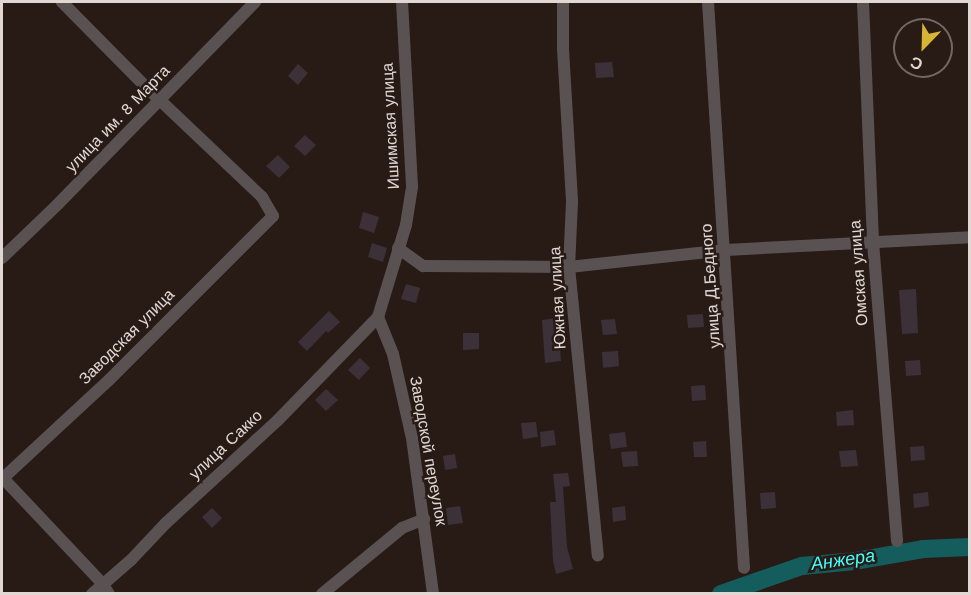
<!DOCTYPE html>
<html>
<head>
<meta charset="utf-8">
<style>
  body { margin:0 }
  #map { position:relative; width:971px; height:595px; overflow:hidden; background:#281b16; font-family:"Work Sans",sans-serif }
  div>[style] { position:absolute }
  .river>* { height:18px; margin:-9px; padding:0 9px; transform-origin:9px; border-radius:9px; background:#155d5d }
  .building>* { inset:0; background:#3d3139 }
  .minor>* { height:12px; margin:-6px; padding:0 6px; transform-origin:6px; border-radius:6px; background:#5a5252 }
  span { translate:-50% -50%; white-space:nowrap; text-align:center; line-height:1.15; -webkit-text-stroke:5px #281b16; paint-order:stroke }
  .street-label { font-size:16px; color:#e1d8d4 }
  .water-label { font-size:18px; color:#45fefe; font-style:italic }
  .frame { position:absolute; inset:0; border:3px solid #e1d8d4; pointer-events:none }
  .north { position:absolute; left:893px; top:18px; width:60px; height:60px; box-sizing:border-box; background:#281b16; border:2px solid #726762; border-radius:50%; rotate:203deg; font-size:16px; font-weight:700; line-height:24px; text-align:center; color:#e1d8d4 }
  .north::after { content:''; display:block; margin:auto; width:21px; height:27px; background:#d8b434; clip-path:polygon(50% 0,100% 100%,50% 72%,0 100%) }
</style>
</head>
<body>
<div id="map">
  <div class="river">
    <i style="left:721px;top:594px;width:86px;rotate:-19.1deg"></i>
    <i style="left:802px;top:566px;width:53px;rotate:-5.4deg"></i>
    <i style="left:855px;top:561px;width:69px;rotate:-10deg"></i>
    <i style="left:923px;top:549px;width:47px;rotate:-2.4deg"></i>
  </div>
  <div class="building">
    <i style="clip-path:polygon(612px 62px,614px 77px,596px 78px,595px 63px)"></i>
    <i style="clip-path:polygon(298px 64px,308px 73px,298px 85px,288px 76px)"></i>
    <i style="clip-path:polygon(305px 135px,316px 145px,305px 156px,294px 146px)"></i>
    <i style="clip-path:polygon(278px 155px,290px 167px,279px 178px,266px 166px)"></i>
    <i style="clip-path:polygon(363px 212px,379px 217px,374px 233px,359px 228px)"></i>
    <i style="clip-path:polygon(372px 243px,387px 248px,383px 262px,368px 257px)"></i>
    <i style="clip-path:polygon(406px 284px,420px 288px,416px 303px,401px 299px)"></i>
    <i style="clip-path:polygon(916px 289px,918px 333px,902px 334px,899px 290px)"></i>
    <i style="clip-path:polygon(329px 311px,340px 322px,328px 333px,326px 331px,307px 351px,298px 342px)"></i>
    <i style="clip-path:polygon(703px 314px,704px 327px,688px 328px,687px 315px)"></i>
    <i style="clip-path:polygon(558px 318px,561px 361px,545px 363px,542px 320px)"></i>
    <i style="clip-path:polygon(615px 319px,617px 334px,603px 335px,601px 320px)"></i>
    <i style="clip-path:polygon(463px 333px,479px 333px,479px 349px,463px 350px)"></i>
    <i style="clip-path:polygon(618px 351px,619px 366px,603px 368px,602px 352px)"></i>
    <i style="clip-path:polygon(360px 358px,370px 368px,359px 380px,348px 370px)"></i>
    <i style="clip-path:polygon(920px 360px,921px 375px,906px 376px,905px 361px)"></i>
    <i style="clip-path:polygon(705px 385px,706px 400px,692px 401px,691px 386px)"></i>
    <i style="clip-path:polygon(326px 389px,338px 400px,326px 411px,315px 400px)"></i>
    <i style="clip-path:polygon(853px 410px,854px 425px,837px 426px,836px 412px)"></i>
    <i style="clip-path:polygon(536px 422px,538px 437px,523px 439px,521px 423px)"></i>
    <i style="clip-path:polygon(554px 430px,556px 445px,541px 447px,540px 432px)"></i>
    <i style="clip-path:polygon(625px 432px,627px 447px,611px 449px,609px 434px)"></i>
    <i style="clip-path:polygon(706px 441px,707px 457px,694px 457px,693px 442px)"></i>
    <i style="clip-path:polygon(924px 446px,925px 460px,911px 461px,910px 447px)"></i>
    <i style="clip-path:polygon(856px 450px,858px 466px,841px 467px,839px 451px)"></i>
    <i style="clip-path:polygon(637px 451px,638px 466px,623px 467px,621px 452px)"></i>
    <i style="clip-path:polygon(455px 454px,457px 468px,445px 470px,443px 456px)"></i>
    <i style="clip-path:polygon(568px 473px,570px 486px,563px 487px,567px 547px,573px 569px,556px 574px,553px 561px,550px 502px,556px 502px,553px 474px)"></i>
    <i style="clip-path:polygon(775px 492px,776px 508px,761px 509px,760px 493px)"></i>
    <i style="clip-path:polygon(928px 492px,929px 506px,914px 508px,913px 494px)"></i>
    <i style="clip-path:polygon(460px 506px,463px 523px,448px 525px,446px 508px)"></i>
    <i style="clip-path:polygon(625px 506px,626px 520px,613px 522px,612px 508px)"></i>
    <i style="clip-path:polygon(212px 508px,222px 518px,212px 528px,202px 517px)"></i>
  </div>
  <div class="minor">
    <i style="left:563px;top:2px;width:47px;rotate:90deg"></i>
    <i style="left:563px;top:49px;width:153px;rotate:86.6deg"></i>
    <i style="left:572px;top:202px;width:65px;rotate:92.6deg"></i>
    <i style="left:569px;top:267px;width:290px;rotate:84.3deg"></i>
    <i style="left:708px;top:2px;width:567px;rotate:86.36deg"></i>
    <i style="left:863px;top:2px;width:240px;rotate:87.6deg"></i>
    <i style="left:873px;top:242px;width:300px;rotate:85.4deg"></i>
    <i style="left:398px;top:248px;width:31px;rotate:36deg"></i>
    <i style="left:423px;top:266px;width:146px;rotate:0.4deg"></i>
    <i style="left:569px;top:267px;width:158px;rotate:-6.2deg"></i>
    <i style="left:726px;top:250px;width:244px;rotate:-3deg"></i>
    <i style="left:2px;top:258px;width:76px;rotate:-43.9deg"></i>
    <i style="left:57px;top:205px;width:284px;rotate:-45.7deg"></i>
    <i style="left:378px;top:317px;width:96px;rotate:-73.1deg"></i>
    <i style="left:406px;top:225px;width:39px;rotate:-81deg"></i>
    <i style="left:412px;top:186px;width:184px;rotate:-93.1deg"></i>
    <i style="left:378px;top:317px;width:40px;rotate:68deg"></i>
    <i style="left:393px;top:354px;width:86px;rotate:77.3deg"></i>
    <i style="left:412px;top:438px;width:157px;rotate:82.3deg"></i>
    <i style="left:2px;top:477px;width:146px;rotate:46.7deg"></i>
    <i style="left:102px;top:583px;width:13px;rotate:58deg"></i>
    <i style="left:2px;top:479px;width:146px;rotate:-42.8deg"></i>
    <i style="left:109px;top:380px;width:232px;rotate:-45deg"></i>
    <i style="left:273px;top:216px;width:22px;rotate:-120deg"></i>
    <i style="left:262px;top:197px;width:163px;rotate:-136.5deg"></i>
    <i style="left:144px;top:85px;width:117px;rotate:-134.7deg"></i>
    <i style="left:92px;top:594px;width:52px;rotate:-41.1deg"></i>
    <i style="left:131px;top:560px;width:51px;rotate:-46.6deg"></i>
    <i style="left:166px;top:523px;width:152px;rotate:-42.6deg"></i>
    <i style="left:278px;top:420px;width:144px;rotate:-45.8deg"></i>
    <i style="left:322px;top:594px;width:104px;rotate:-39.5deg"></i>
    <i style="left:402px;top:528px;width:24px;rotate:-22deg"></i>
  </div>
  <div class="street-label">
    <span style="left:118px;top:119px;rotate:-46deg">улица им. 8 Марта</span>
    <span style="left:391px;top:126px;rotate:-93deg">Ишимская улица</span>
    <span style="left:859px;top:273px;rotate:-94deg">Омская улица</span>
    <span style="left:711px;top:286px;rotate:-94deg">улица Д.Бедного</span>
    <span style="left:558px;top:298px;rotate:-93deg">Южная улица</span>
    <span style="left:127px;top:337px;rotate:-45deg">Заводская улица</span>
    <span style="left:226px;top:445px;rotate:-43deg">улица Сакко</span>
    <span style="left:428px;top:451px;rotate:80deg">Заводской переулок</span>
  </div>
  <div class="water-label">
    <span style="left:843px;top:560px;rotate:-8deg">Анжера</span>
  </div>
  <div class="frame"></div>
  <div class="north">С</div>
</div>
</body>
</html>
